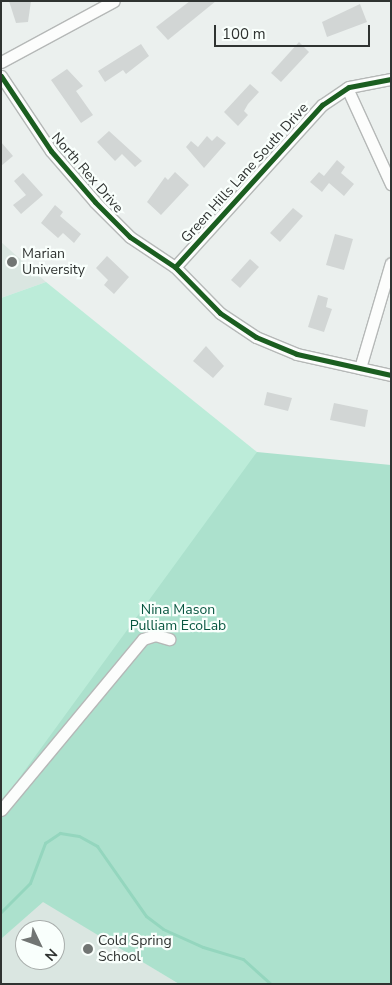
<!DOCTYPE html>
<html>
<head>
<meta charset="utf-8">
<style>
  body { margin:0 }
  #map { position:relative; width:392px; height:985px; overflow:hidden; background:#ebf0ee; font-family:"Nunito Sans",sans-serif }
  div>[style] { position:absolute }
  .built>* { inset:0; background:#dae6e1 }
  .green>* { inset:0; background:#bcecd9 }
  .forest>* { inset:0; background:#ace1cd }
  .stream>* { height:3px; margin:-1.5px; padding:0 1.5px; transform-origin:1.5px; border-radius:1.5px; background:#94d6be }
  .building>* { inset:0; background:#d2d6d5 }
  .roads { filter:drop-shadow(1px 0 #b5b8b7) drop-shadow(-1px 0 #b5b8b7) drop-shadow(0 1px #b5b8b7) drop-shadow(0 -1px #b5b8b7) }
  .minor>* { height:11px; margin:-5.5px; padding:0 5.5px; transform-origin:5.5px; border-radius:5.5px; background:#fcfdfc }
  .cycleway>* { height:5px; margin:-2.5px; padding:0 2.5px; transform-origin:2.5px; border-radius:2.5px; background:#1b5e20 }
  .dots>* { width:14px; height:14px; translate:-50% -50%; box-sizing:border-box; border:2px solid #f9fffc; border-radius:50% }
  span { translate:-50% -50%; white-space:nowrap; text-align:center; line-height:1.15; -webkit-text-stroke:4.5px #f9fffc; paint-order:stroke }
  .street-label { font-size:14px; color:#2f3331 }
  .poi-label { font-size:14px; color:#2f3331 }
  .left { translate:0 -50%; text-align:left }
  .park-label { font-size:14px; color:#085640 }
  .frame { position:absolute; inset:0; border:2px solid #2f3331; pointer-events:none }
  .north { position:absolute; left:15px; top:920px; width:50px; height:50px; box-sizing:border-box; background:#f9fffc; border:1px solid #a8adab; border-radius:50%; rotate:132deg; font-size:14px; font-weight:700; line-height:20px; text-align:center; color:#2f3331 }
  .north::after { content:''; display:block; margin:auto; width:18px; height:22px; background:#717573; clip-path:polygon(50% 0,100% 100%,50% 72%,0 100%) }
  .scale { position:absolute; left:214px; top:25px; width:156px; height:22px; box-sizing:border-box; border:2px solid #2f3331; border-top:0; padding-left:6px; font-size:15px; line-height:18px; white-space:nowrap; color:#2f3331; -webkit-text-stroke:4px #f9fffc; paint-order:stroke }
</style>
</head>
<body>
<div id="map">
  <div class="built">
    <i style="clip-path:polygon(1px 242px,46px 282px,1px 298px)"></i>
    <i style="clip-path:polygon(evenodd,43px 901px,179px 984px,1px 984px,1px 939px,43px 901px,25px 930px,55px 930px,55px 960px,25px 960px,25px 930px)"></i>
  </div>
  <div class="green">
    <i style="clip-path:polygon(46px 282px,257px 452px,391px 984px,1px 864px,1px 298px)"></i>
  </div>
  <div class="forest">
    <i style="clip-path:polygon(257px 452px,391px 465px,391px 984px,179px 984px,43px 902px,1px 939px,1px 803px)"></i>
  </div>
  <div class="stream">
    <i style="left:1px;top:912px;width:41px;rotate:-45deg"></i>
    <i style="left:30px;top:883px;width:43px;rotate:-69.4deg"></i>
    <i style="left:45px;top:843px;width:18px;rotate:-34deg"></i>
    <i style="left:60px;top:833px;width:19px;rotate:9deg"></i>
    <i style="left:79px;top:836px;width:21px;rotate:29deg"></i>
    <i style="left:97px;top:846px;width:85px;rotate:55deg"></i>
    <i style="left:146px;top:916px;width:21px;rotate:37deg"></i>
    <i style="left:163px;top:929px;width:44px;rotate:24.2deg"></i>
    <i style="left:203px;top:947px;width:42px;rotate:16.7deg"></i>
    <i style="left:243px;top:959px;width:38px;rotate:42deg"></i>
  </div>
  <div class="building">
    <i style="clip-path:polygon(9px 1px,31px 1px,28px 22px,16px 23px)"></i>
    <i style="clip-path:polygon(190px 1px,216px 1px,168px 40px,156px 27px)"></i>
    <i style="clip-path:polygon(360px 4px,367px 22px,327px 37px,322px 22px)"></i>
    <i style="clip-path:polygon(299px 42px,309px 52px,281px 82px,271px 73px)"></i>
    <i style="clip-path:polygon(141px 44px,149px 56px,126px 74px,123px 70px,105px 82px,98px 71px)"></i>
    <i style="clip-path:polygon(67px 69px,83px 86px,76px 91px,93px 115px,81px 123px,51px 80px)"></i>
    <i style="clip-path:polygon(250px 84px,259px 92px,248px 104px,244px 111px,248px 115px,238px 126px,224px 112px)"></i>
    <i style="clip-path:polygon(109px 131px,142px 161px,135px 167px,122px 154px,115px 161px,97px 142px)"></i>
    <i style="clip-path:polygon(207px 136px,212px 141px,217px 136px,226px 143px,204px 168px,186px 147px,191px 141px,198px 147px)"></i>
    <i style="clip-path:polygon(1px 142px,13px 156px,1px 166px)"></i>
    <i style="clip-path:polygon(337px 160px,345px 167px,341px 173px,354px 184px,344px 196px,329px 183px,322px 192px,310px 182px,319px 172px,324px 176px)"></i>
    <i style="clip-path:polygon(175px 172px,189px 185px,161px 215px,147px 202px,165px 177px,168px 180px)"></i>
    <i style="clip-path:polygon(23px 173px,43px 195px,21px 214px,13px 205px,26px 195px,14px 181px)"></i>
    <i style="clip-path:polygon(55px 205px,63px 212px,60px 216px,81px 234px,74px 243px,63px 233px,58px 238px,41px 223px)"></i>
    <i style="clip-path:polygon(293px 208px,303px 216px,280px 242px,270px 233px)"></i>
    <i style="clip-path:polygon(335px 234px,353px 239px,344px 270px,326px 265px)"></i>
    <i style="clip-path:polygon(107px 256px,129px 277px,114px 294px,104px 285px,108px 280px,96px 268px)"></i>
    <i style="clip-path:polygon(250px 259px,259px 267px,240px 288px,231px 280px)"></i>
    <i style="clip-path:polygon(318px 295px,328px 298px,326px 307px,332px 309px,324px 332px,308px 327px)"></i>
    <i style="clip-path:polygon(206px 346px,224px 366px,213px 378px,193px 361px)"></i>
    <i style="clip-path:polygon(267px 392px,292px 398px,288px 411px,264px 405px)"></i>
    <i style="clip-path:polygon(334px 403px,368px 410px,365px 427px,330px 420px)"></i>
  </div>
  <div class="roads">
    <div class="minor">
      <i style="left:1px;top:62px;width:128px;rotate:-28.4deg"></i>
      <i style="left:1px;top:76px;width:90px;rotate:56.3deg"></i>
      <i style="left:51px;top:151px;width:67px;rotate:49.2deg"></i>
      <i style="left:95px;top:202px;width:49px;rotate:45deg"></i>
      <i style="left:130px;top:237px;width:54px;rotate:33.7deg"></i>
      <i style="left:175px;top:267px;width:64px;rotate:45.6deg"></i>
      <i style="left:220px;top:313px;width:43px;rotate:33.7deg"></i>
      <i style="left:256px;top:337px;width:44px;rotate:22.5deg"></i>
      <i style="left:297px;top:354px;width:96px;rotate:12.6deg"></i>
      <i style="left:347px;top:88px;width:106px;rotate:65.4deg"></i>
      <i style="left:175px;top:267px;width:219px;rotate:-47.8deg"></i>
      <i style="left:322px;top:105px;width:32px;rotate:-34deg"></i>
      <i style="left:349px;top:87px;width:43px;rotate:-10.8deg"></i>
      <i style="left:360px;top:368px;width:109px;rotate:-73.6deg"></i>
      <i style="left:1px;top:810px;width:222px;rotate:-50.3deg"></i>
      <i style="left:143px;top:639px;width:13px;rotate:-18deg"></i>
      <i style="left:155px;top:635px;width:15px;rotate:16deg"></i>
    </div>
  </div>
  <div class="cycleway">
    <i style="left:1px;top:76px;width:90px;rotate:56.3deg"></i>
    <i style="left:51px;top:151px;width:67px;rotate:49.2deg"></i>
    <i style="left:95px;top:202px;width:49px;rotate:45deg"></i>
    <i style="left:130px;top:237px;width:54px;rotate:33.7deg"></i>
    <i style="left:175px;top:267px;width:64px;rotate:45.6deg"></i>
    <i style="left:220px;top:313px;width:43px;rotate:33.7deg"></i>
    <i style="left:256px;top:337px;width:44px;rotate:22.5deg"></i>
    <i style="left:297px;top:354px;width:96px;rotate:12.6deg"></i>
    <i style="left:175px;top:267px;width:219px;rotate:-47.8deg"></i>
    <i style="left:322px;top:105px;width:32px;rotate:-34deg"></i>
    <i style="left:349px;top:87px;width:43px;rotate:-10.8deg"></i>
  </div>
  <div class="dots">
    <i style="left:12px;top:262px;background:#717573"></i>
    <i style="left:88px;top:949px;background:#717573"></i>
  </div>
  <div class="street-label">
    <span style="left:87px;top:173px;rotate:49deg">North Rex Drive</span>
    <span style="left:245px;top:173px;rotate:-48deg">Green Hills Lane South Drive</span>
  </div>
  <div class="poi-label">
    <span class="left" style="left:22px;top:262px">Marian<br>University</span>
    <span class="left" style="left:98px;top:949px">Cold Spring<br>School</span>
  </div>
  <div class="park-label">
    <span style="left:178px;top:618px">Nina Mason<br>Pulliam EcoLab</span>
  </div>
  <div class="frame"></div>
  <div class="north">N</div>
  <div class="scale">100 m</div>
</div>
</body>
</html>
